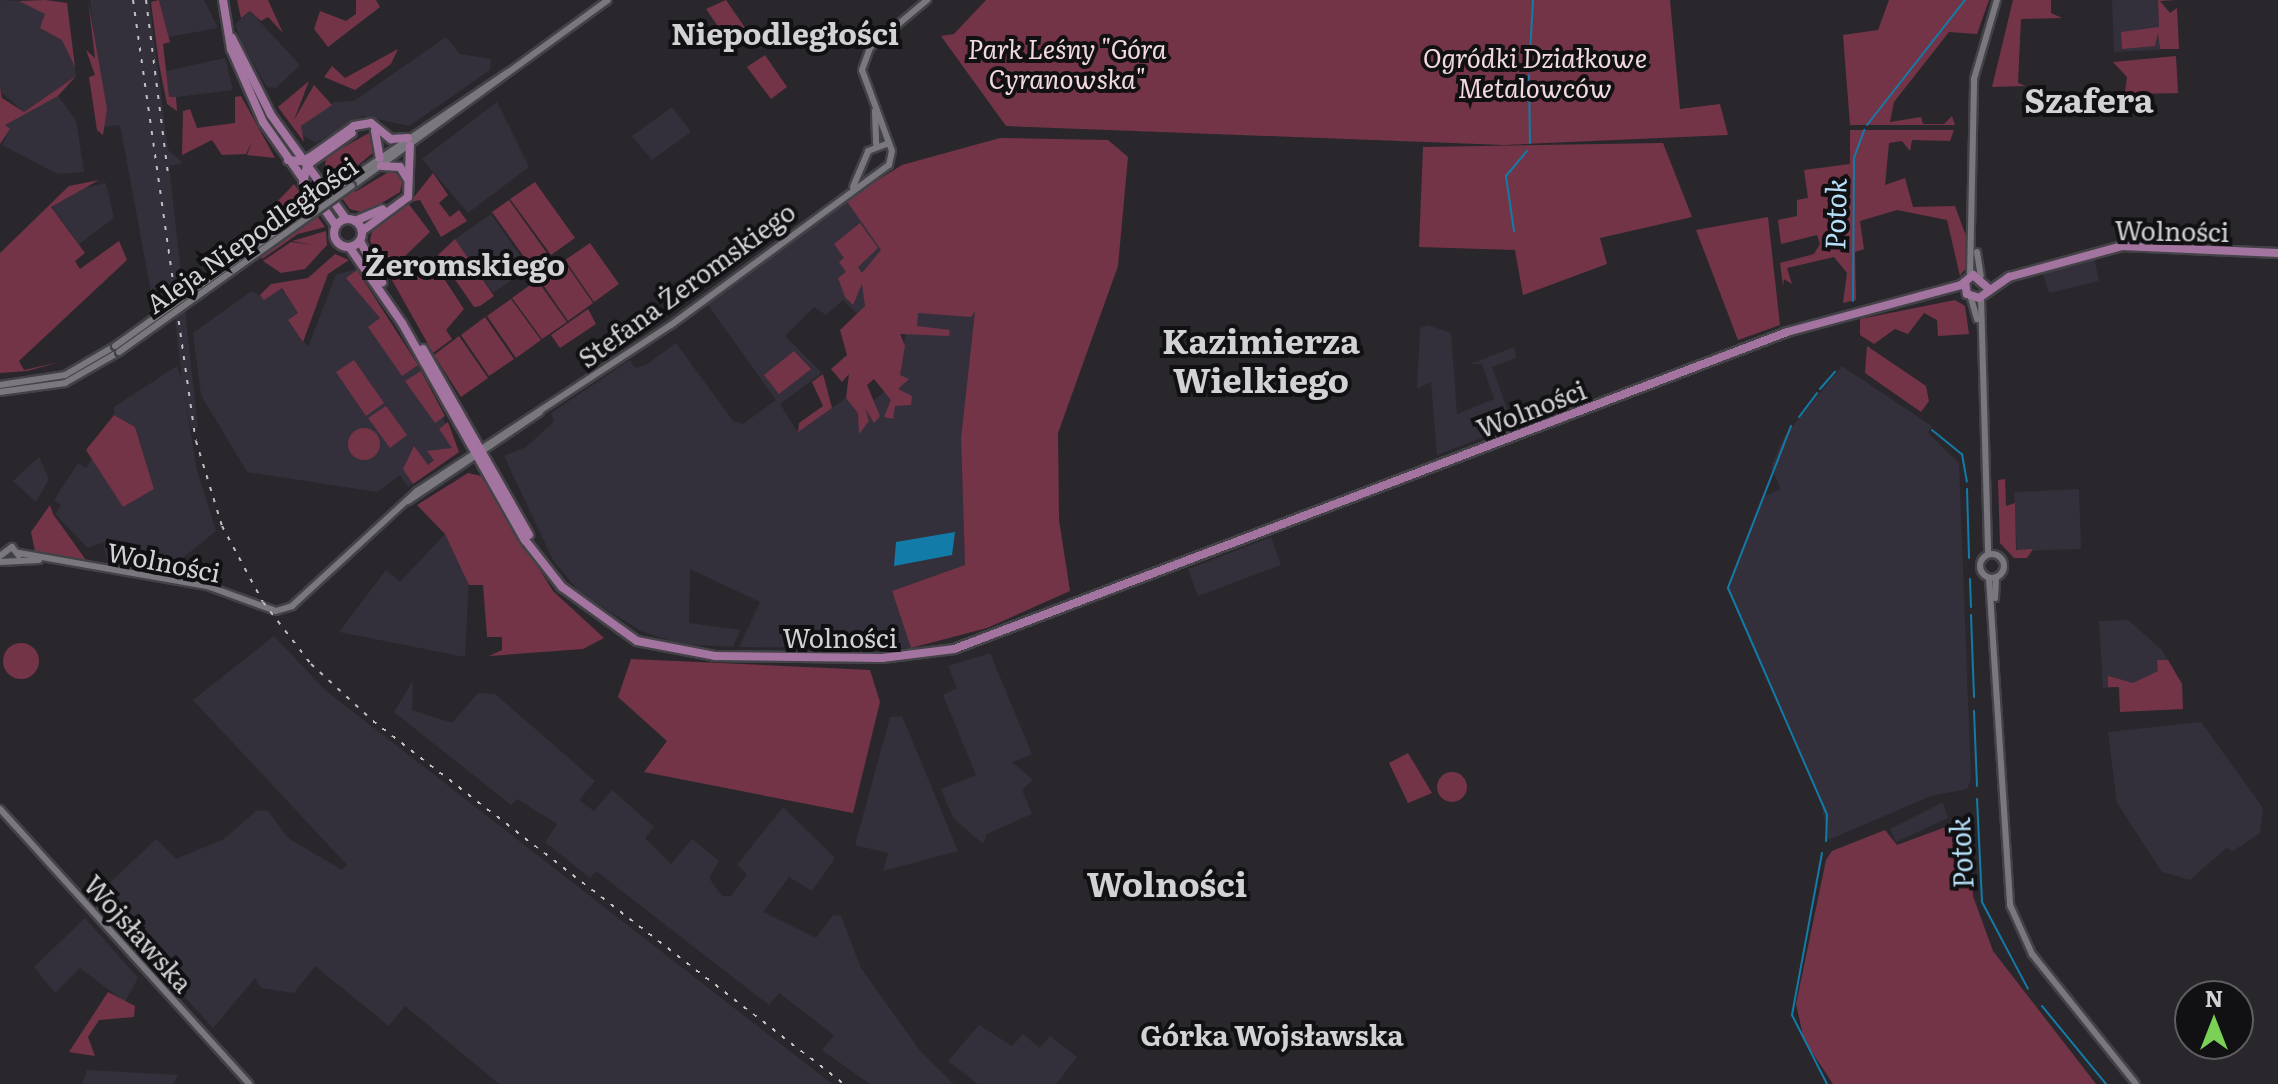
<!DOCTYPE html>
<html>
<head>
<meta charset="utf-8">
<style>
  body { margin:0 }
  #map { position:relative; width:2278px; height:1084px; overflow:hidden; background:#29272c; font-family:Literata,serif }
  div>[style] { position:absolute }
  .built>* { inset:0; background:#33303b }
  .green>* { inset:0; background:#743447 }
  .round { border-radius:50% }
  .water>* { inset:0; background:#137ba7 }
  .stream>* { height:2px; margin:-1px; padding:0 1px; transform-origin:1px; border-radius:1px; background:#137ba7 }
  .roads { filter:drop-shadow(2px 0 #434247) drop-shadow(-2px 0 #434247) drop-shadow(0 2px #434247) drop-shadow(0 -2px #434247) }
  .minor>* { height:6px; margin:-3px; padding:0 3px; transform-origin:3px; border-radius:3px; background:#7a787e }
  .minor>.ring { margin:-3px; padding:0; box-sizing:content-box; background:none; border:6px solid #7a787e; border-radius:50% }
  .major>* { height:8px; margin:-4px; padding:0 4px; transform-origin:4px; border-radius:4px; background:#a374a0 }
  .major>.ring { margin:-4px; padding:0; box-sizing:content-box; background:none; border:8px solid #a374a0; border-radius:50% }
  .rail>* { height:2px; margin-top:-1px; transform-origin:0; background:repeating-linear-gradient(90deg,#c0bfc2 0 4px,transparent 0 12px) }
  .bridges { filter:drop-shadow(2px 0 #434247) drop-shadow(-2px 0 #434247) drop-shadow(0 2px #434247) drop-shadow(0 -2px #434247) }
  .minor-bridge>* { height:6px; margin:-3px; padding:0 3px; transform-origin:3px; border-radius:3px; background:#7a787e }
  span { translate:-50% -50%; white-space:nowrap; text-align:center; line-height:1.15; -webkit-text-stroke:8px #111013; paint-order:stroke }
  .park-label { font-size:26px; color:#f1d9de; font-style:italic }
  .street-label { font-size:26px; color:#d2d1d4 }
  .water-label { font-size:28px; color:#b6e0f9; font-style:italic }
  .neighbourhood-label { font-size:28px; color:#d2d1d4; font-weight:700 }
  .quarter-label { font-size:30px; color:#d2d1d4; font-weight:700 }
  .district-label { font-size:34px; color:#d2d1d4; font-weight:700 }
  .north { position:absolute; left:2174px; top:980px; width:80px; height:80px; box-sizing:border-box; background:#111013; border:2px solid #5e5d60; border-radius:50%; rotate:0deg; font-size:22px; font-weight:700; line-height:32px; text-align:center; color:#d2d1d4 }
  .north::after { content:''; display:block; margin:auto; width:28px; height:36px; background:#7bd156; clip-path:polygon(50% 0,100% 100%,50% 72%,0 100%) }
</style>
</head>
<body>
<div id="map">
  <div class="built">
    <i style="clip-path:polygon(0 0,67px 3px,76px 76px,24px 112px,0 91px)"></i>
    <i style="clip-path:polygon(90px 0,149px 0,168px 150px,183px 163px,169px 166px,198px 428px,191px 429px,184px 394px,197px 470px,216px 531px,164px 573px,108px 564px,103px 542px,88px 548px,55px 514px,61px 505px,54px 500px,78px 463px,86px 468px,92px 459px,123px 507px,154px 489px,135px 427px,114px 415px,114px 407px,177px 366px,182px 379px,175px 317px,154px 308px,120px 125px,103px 127px)"></i>
    <i style="clip-path:polygon(159px 0,204px 0,218px 28px,169px 37px)"></i>
    <i style="clip-path:polygon(2112px 0,2158px 0,2160px 50px,2114px 52px)"></i>
    <i style="clip-path:polygon(250px 11px,300px 65px,276px 88px,267px 87px,241px 42px,235px 24px)"></i>
    <i style="clip-path:polygon(446px 37px,460px 54px,491px 59px,490px 70px,409px 126px,363px 116px,316px 143px,302px 135px,301px 126px,335px 102px,354px 101px)"></i>
    <i style="clip-path:polygon(225px 58px,233px 90px,169px 98px,166px 71px)"></i>
    <i style="clip-path:polygon(55px 92px,76px 120px,84px 172px,58px 174px,2px 145px,10px 129px,5px 125px)"></i>
    <i style="clip-path:polygon(497px 102px,529px 167px,468px 213px,422px 159px)"></i>
    <i style="clip-path:polygon(672px 107px,691px 132px,652px 160px,632px 136px)"></i>
    <i style="clip-path:polygon(106px 183px,114px 218px,79px 244px,51px 206px,70px 191px)"></i>
    <i style="clip-path:polygon(846px 200px,882px 250px,865px 306px,857px 314px,843px 300px,826px 315px,814px 307px,785px 336px,822px 373px,780px 404px,797px 431px,846px 398px,859px 413px,899px 379px,910px 303px,975px 310px,961px 438px,965px 565px,892px 591px,911px 648px,739px 647px,760px 602px,690px 569px,689px 623px,740px 630px,733px 647px,680px 644px,641px 631px,580px 593px,553px 560px,504px 456px,526px 447px,554px 422px,551px 413px,630px 360px,635px 368px,646px 365px,676px 343px,733px 421px,743px 424px,776px 400px,708px 305px)"></i>
    <i style="clip-path:polygon(491px 214px,529px 268px,493px 293px,455px 239px)"></i>
    <i style="clip-path:polygon(2094px 257px,2099px 281px,2049px 293px,2042px 271px)"></i>
    <i style="clip-path:polygon(356px 269px,418px 365px,459px 452px,408px 487px,400px 475px,377px 492px,247px 472px,201px 395px,193px 333px,252px 291px,260px 296px,281px 288px,299px 313px,288px 321px,308px 347px,336px 275px)"></i>
    <i style="clip-path:polygon(1427px 325px,1451px 333px,1457px 414px,1494px 399px,1482px 364px,1470px 364px,1514px 347px,1516px 358px,1492px 367px,1513px 426px,1437px 455px,1431px 382px,1417px 389px,1420px 328px)"></i>
    <i style="clip-path:polygon(1842px 366px,1932px 426px,1928px 433px,1959px 463px,1971px 780px,1967px 789px,1931px 796px,1828px 840px,1820px 796px,1728px 588px,1762px 497px,1781px 489px,1771px 467px,1784px 437px)"></i>
    <i style="clip-path:polygon(39px 457px,49px 479px,36px 502px,13px 481px)"></i>
    <i style="clip-path:polygon(2079px 489px,2081px 549px,2017px 551px,2014px 492px)"></i>
    <i style="clip-path:polygon(445px 534px,469px 578px,465px 657px,339px 632px,386px 570px,400px 582px)"></i>
    <i style="clip-path:polygon(1271px 537px,1281px 565px,1198px 596px,1188px 569px)"></i>
    <i style="clip-path:polygon(2128px 620px,2162px 650px,2182px 684px,2103px 688px,2099px 621px)"></i>
    <i style="clip-path:polygon(274px 636px,325px 690px,832px 1084px,499px 1084px,405px 1006px,389px 1026px,315px 966px,294px 993px,261px 988px,255px 978px,213px 1028px,94px 898px,156px 839px,176px 859px,224px 839px,256px 811px,267px 810px,288px 838px,342px 870px,347px 865px,193px 700px)"></i>
    <i style="clip-path:polygon(990px 653px,1032px 754px,1012px 762px,1033px 780px,1022px 790px,1032px 814px,987px 834px,983px 844px,953px 818px,941px 789px,976px 775px,943px 695px,957px 688px,948px 666px)"></i>
    <i style="clip-path:polygon(413px 681px,412px 710px,452px 723px,478px 693px,495px 694px,595px 781px,579px 800px,594px 811px,612px 790px,654px 827px,645px 838px,671px 864px,692px 839px,719px 861px,709px 878px,722px 896px,731px 896px,747px 874px,737px 865px,783px 807px,835px 858px,812px 891px,789px 877px,763px 912px,816px 938px,833px 915px,841px 916px,861px 968px,921px 1052px,954px 1084px,870px 1084px,822px 1050px,834px 1035px,779px 993px,769px 1005px,596px 871px,590px 878px,545px 842px,557px 824px,517px 799px,511px 805px,394px 712px)"></i>
    <i style="clip-path:polygon(902px 716px,958px 851px,883px 871px,888px 853px,855px 845px,890px 717px)"></i>
    <i style="clip-path:polygon(2201px 722px,2263px 808px,2260px 833px,2233px 851px,2226px 848px,2190px 880px,2162px 872px,2117px 803px,2108px 732px)"></i>
    <i style="clip-path:polygon(1943px 802px,1948px 818px,1896px 842px,1890px 829px)"></i>
    <i style="clip-path:polygon(85px 918px,138px 978px,125px 1002px,80px 968px,55px 993px,34px 967px)"></i>
    <i style="clip-path:polygon(979px 1025px,1012px 1046px,1023px 1034px,1040px 1048px,1050px 1036px,1077px 1057px,1056px 1084px,978px 1084px,948px 1061px)"></i>
    <i style="clip-path:polygon(87px 1070px,160px 1074px,178px 1075px,173px 1084px,82px 1084px)"></i>
  </div>
  <div class="green">
    <i style="clip-path:polygon(45px 0,67px 3px,75px 67px,62px 40px,40px 28px,45px 14px,19px 1px)"></i>
    <i style="clip-path:polygon(88px 0,107px 109px,103px 135px,97px 130px,89px 77px,95px 75px,86px 50px,95px 58px)"></i>
    <i style="clip-path:polygon(159px 0,170px 42px,163px 44px,169px 97px,176px 97px,177px 111px,167px 104px,159px 64px,151px 2px)"></i>
    <i style="clip-path:polygon(237px 0,268px 0,283px 33px,268px 17px,261px 21px,250px 11px,241px 18px)"></i>
    <i style="clip-path:polygon(356px 0,376px 0,380px 7px,328px 47px,314px 29px,320px 11px,346px 21px,356px 14px)"></i>
    <i style="clip-path:polygon(726px 0,746px 29px,728px 41px,706px 9px)"></i>
    <i style="clip-path:polygon(986px 0,1670px 0,1680px 109px,1720px 104px,1728px 135px,1504px 145px,1006px 126px,941px 36px,954px 34px)"></i>
    <i style="clip-path:polygon(1889px 0,1989px 0,1977px 34px,1949px 32px,1894px 102px,1890px 122px,1921px 117px,1923px 124px,1944px 124px,1952px 116px,1955px 125px,1850px 125px,1843px 35px,1878px 30px)"></i>
    <i style="clip-path:polygon(2013px 0,2051px 0,2051px 13px,2062px 18px,2021px 19px,2018px 83px,2026px 86px,1992px 87px)"></i>
    <i style="clip-path:polygon(2158px 0,2176px 0,2160px 1px,2170px 13px,2177px 8px,2179px 49px,2160px 49px,2158px 33px,2155px 46px,2122px 49px,2121px 32px,2159px 27px)"></i>
    <i style="clip-path:polygon(398px 49px,391px 64px,355px 90px,324px 77px,332px 66px,345px 78px)"></i>
    <i style="clip-path:polygon(765px 55px,787px 87px,771px 99px,747px 67px)"></i>
    <i style="clip-path:polygon(2176px 56px,2178px 93px,2136px 94px,2131px 105px,2122px 99px,2128px 94px,2117px 93px,2125px 92px,2127px 77px,2113px 62px)"></i>
    <i style="clip-path:polygon(76px 76px,58px 96px,5px 125px,10px 129px,0 144px,0 88px,2px 98px,24px 112px)"></i>
    <i style="clip-path:polygon(496px 79px,351px 183px,355px 192px,392px 170px,403px 179px,400px 192px,365px 213px,350px 209px,324px 174px,326px 157px,369px 133px,376px 150px,349px 173px,351px 182px)"></i>
    <i style="clip-path:polygon(309px 81px,294px 120px,314px 85px,332px 105px,301px 126px,304px 142px,278px 107px)"></i>
    <i style="clip-path:polygon(241px 96px,275px 158px,247px 155px,252px 142px,246px 154px,222px 155px,212px 140px,182px 155px,183px 111px,190px 109px,197px 128px,235px 123px,235px 97px)"></i>
    <i style="clip-path:polygon(1850px 130px,1954px 130px,1950px 141px,1912px 140px,1910px 151px,1902px 141px,1889px 143px,1885px 185px,1905px 178px,1913px 207px,1955px 206px,1966px 236px,1968px 222px,1970px 229px,1968px 265px,1960px 276px,1947px 220px,1897px 210px,1860px 221px,1864px 249px,1855px 252px,1856px 300px,1843px 303px,1847px 273px,1834px 257px,1787px 268px,1792px 284px,1784px 279px,1783px 286px,1780px 263px,1814px 254px,1820px 244px,1817px 235px,1781px 244px,1778px 220px,1797px 216px,1797px 200px,1808px 198px,1804px 170px,1850px 164px)"></i>
    <i style="clip-path:polygon(1000px 138px,1108px 140px,1128px 157px,1118px 266px,1058px 433px,1059px 520px,1070px 591px,987px 628px,911px 648px,892px 591px,965px 565px,961px 438px,975px 311px,971px 317px,918px 313px,917px 326px,950px 330px,949px 336px,900px 334px,905px 346px,900px 375px,909px 379px,898px 389px,912px 396px,911px 405px,895px 406px,893px 419px,884px 417px,891px 400px,874px 379px,867px 385px,880px 416px,874px 423px,865px 408px,869px 421px,859px 434px,858px 413px,846px 398px,849px 374px,842px 382px,831px 369px,847px 355px,840px 330px,865px 306px,862px 284px,853px 305px,845px 297px,838px 278px,846px 272px,839px 262px,844px 258px,834px 244px,860px 223px,878px 248px,858px 267px,862px 273px,881px 250px,846px 200px,902px 165px)"></i>
    <i style="clip-path:polygon(1663px 143px,1692px 217px,1600px 238px,1607px 264px,1523px 295px,1515px 250px,1419px 247px,1423px 147px)"></i>
    <i style="clip-path:polygon(433px 173px,448px 195px,439px 203px,450px 217px,459px 210px,467px 221px,441px 237px,420px 200px,410px 202px)"></i>
    <i style="clip-path:polygon(99px 180px,51px 207px,85px 253px,75px 261px,80px 269px,119px 241px,127px 260px,19px 361px,24px 370px,60px 362px,27px 371px,0 373px,0 253px,69px 186px)"></i>
    <i style="clip-path:polygon(535px 182px,575px 238px,551px 255px,510px 199px)"></i>
    <i style="clip-path:polygon(294px 184px,325px 227px,298px 234px,262px 259px,261px 241px,259px 255px,253px 239px,262px 222px,272px 226px,273px 206px)"></i>
    <i style="clip-path:polygon(509px 200px,549px 256px,532px 268px,492px 212px)"></i>
    <i style="clip-path:polygon(408px 203px,430px 232px,402px 259px,412px 273px,433px 262px,464px 309px,446px 330px,452px 339px,433px 353px,370px 241px,373px 227px)"></i>
    <i style="clip-path:polygon(1768px 217px,1780px 325px,1738px 340px,1696px 230px)"></i>
    <i style="clip-path:polygon(326px 231px,327px 245px,305px 269px,281px 273px,263px 261px,291px 242px,313px 245px,292px 241px)"></i>
    <i style="clip-path:polygon(455px 239px,494px 296px,480px 306px,474px 307px,438px 255px)"></i>
    <i style="clip-path:polygon(590px 243px,619px 284px,594px 302px,565px 260px)"></i>
    <i style="clip-path:polygon(335px 254px,349px 260px,328px 274px,303px 342px,288px 320px,298px 313px,282px 288px,264px 300px,260px 295px,271px 284px,308px 278px)"></i>
    <i style="clip-path:polygon(564px 261px,593px 303px,568px 321px,539px 279px)"></i>
    <i style="clip-path:polygon(357px 270px,418px 365px,402px 376px,368px 327px,380px 318px,346px 278px)"></i>
    <i style="clip-path:polygon(537px 280px,567px 322px,542px 339px,512px 298px)"></i>
    <i style="clip-path:polygon(511px 299px,541px 340px,516px 358px,487px 316px)"></i>
    <i style="clip-path:polygon(1955px 300px,1965px 306px,1969px 334px,1938px 336px,1937px 320px,1924px 313px,1908px 334px,1895px 329px,1874px 344px,1860px 335px,1860px 319px)"></i>
    <i style="clip-path:polygon(588px 309px,596px 324px,560px 348px,551px 335px)"></i>
    <i style="clip-path:polygon(485px 317px,514px 359px,489px 376px,461px 335px)"></i>
    <i style="clip-path:polygon(459px 336px,488px 378px,461px 397px,434px 355px)"></i>
    <i style="clip-path:polygon(1867px 346px,1926px 386px,1929px 401px,1921px 412px,1865px 373px)"></i>
    <i style="clip-path:polygon(794px 351px,811px 369px,779px 394px,764px 375px)"></i>
    <i style="clip-path:polygon(354px 360px,384px 403px,366px 416px,336px 372px)"></i>
    <i style="clip-path:polygon(421px 371px,445px 416px,435px 423px,405px 381px)"></i>
    <i style="clip-path:polygon(823px 374px,832px 408px,798px 432px,799px 423px,823px 406px,812px 382px)"></i>
    <i style="clip-path:polygon(386px 406px,407px 435px,390px 448px,368px 418px)"></i>
    <i style="clip-path:polygon(114px 415px,135px 427px,154px 489px,123px 507px,86px 450px)"></i>
    <i style="clip-path:polygon(448px 422px,459px 452px,413px 484px,403px 469px,414px 446px,428px 465px,434px 460px,427px 451px,452px 448px,439px 429px)"></i>
    <i class="round" style="left:348px;top:428px;width:32px;height:32px"></i>
    <i style="clip-path:polygon(468px 473px,481px 476px,553px 591px,604px 638px,583px 649px,489px 656px,502px 650px,502px 637px,487px 637px,483px 585px,469px 585px,445px 534px,417px 505px)"></i>
    <i style="clip-path:polygon(2005px 479px,2006px 506px,2015px 503px,2016px 550px,2033px 549px,2027px 558px,2014px 558px,2000px 543px,1998px 480px)"></i>
    <i style="clip-path:polygon(50px 505px,53px 514px,86px 560px,35px 551px,31px 532px)"></i>
    <i class="round" style="left:3px;top:643px;width:36px;height:36px"></i>
    <i style="clip-path:polygon(631px 659px,870px 670px,880px 702px,853px 813px,644px 772px,667px 741px,618px 697px)"></i>
    <i style="clip-path:polygon(2157px 660px,2168px 660px,2182px 684px,2183px 709px,2120px 712px,2119px 687px,2108px 687px,2108px 676px,2133px 683px,2158px 671px)"></i>
    <i style="clip-path:polygon(1408px 753px,1432px 793px,1408px 803px,1389px 763px)"></i>
    <i class="round" style="left:1437px;top:772px;width:30px;height:30px"></i>
    <i style="clip-path:polygon(1970px 818px,1973px 896px,1993px 951px,2096px 1084px,1833px 1084px,1804px 1040px,1796px 1004px,1826px 860px,1832px 851px,1885px 830px,1897px 845px)"></i>
    <i style="clip-path:polygon(108px 992px,135px 1006px,134px 1017px,99px 1020px,88px 1037px,95px 1056px,69px 1052px)"></i>
  </div>
  <div class="water">
    <i style="clip-path:polygon(955px 532px,952px 555px,894px 566px,896px 542px)"></i>
  </div>
  <div class="stream">
    <i style="left:1529px;top:70px;width:70px;rotate:-86.7deg"></i>
    <i style="left:1529px;top:75px;width:68px;rotate:89.2deg"></i>
    <i style="left:1867px;top:125px;width:159px;rotate:-51.9deg"></i>
    <i style="left:1514px;top:231px;width:56px;rotate:-98.3deg"></i>
    <i style="left:1506px;top:176px;width:33px;rotate:-50deg"></i>
    <i style="left:1853px;top:301px;width:143px;rotate:-89.6deg"></i>
    <i style="left:1854px;top:158px;width:30px;rotate:-70deg"></i>
    <i style="left:1820px;top:389px;width:23px;rotate:-49deg"></i>
    <i style="left:1799px;top:417px;width:30px;rotate:-53deg"></i>
    <i style="left:1791px;top:426px;width:174px;rotate:111.3deg"></i>
    <i style="left:1728px;top:588px;width:248px;rotate:66.4deg"></i>
    <i style="left:1827px;top:815px;width:26px;rotate:92deg"></i>
    <i style="left:1932px;top:430px;width:38px;rotate:39deg"></i>
    <i style="left:1962px;top:454px;width:28px;rotate:80deg"></i>
    <i style="left:1967px;top:489px;width:69px;rotate:88.3deg"></i>
    <i style="left:1970px;top:579px;width:28px;rotate:88deg"></i>
    <i style="left:1971px;top:615px;width:82px;rotate:87.9deg"></i>
    <i style="left:1974px;top:711px;width:75px;rotate:87.7deg"></i>
    <i style="left:1977px;top:799px;width:103px;rotate:87.2deg"></i>
    <i style="left:1982px;top:902px;width:98px;rotate:62.1deg"></i>
    <i style="left:1822px;top:853px;width:165px;rotate:100.5deg"></i>
    <i style="left:1792px;top:1015px;width:77px;rotate:63.1deg"></i>
    <i style="left:2042px;top:1006px;width:101px;rotate:50.6deg"></i>
  </div>
  <div class="roads">
    <div class="minor">
      <i style="left:875px;top:111px;width:33px;rotate:88deg"></i>
      <i style="left:350px;top:179px;width:191px;rotate:-34.1deg"></i>
      <i style="left:352px;top:186px;width:316px;rotate:-36deg"></i>
      <i style="left:853px;top:187px;width:39px;rotate:-67deg"></i>
      <i style="left:868px;top:151px;width:19px;rotate:-21deg"></i>
      <i style="left:1977px;top:252px;width:24px;rotate:81deg"></i>
      <i style="left:1970px;top:276px;width:197px;rotate:-88.8deg"></i>
      <i style="left:1974px;top:79px;width:82px;rotate:-73.8deg"></i>
      <i style="left:1981px;top:297px;width:257px;rotate:88.4deg"></i>
      <i style="left:1971px;top:298px;width:22px;rotate:74deg"></i>
      <i style="left:0;top:385px;width:66px;rotate:-8.7deg"></i>
      <i style="left:65px;top:375px;width:58px;rotate:-30.1deg"></i>
      <i style="left:0;top:392px;width:66px;rotate:-7.9deg"></i>
      <i style="left:65px;top:383px;width:62px;rotate:-29.9deg"></i>
      <i style="left:408px;top:501px;width:159px;rotate:-34deg"></i>
      <i style="left:19px;top:553px;width:191px;rotate:10deg"></i>
      <i style="left:207px;top:586px;width:73px;rotate:19.9deg"></i>
      <i style="left:276px;top:611px;width:17px;rotate:-17deg"></i>
      <i style="left:292px;top:606px;width:170px;rotate:-42.6deg"></i>
      <i style="left:417px;top:491px;width:303px;rotate:-33.2deg"></i>
      <i style="left:671px;top:325px;width:270px;rotate:-36.3deg"></i>
      <i style="left:889px;top:165px;width:14px;rotate:-78deg"></i>
      <i style="left:892px;top:151px;width:86px;rotate:-110.3deg"></i>
      <i style="left:862px;top:70px;width:23px;rotate:-70deg"></i>
      <i style="left:870px;top:48px;width:75px;rotate:-40.1deg"></i>
      <i class="ring" style="left:1980px;top:554px;width:18px;height:18px"></i>
      <i style="left:0;top:556px;width:15px;rotate:-37deg"></i>
      <i style="left:12px;top:547px;width:11px;rotate:52deg"></i>
      <i style="left:0;top:562px;width:39px;rotate:-3deg"></i>
      <i style="left:1989px;top:578px;width:328px;rotate:86.3deg"></i>
      <i style="left:2010px;top:905px;width:54px;rotate:65.8deg"></i>
      <i style="left:2032px;top:954px;width:166px;rotate:51.3deg"></i>
      <i style="left:1995px;top:598px;width:21px;rotate:-87deg"></i>
      <i style="left:0;top:809px;width:371px;rotate:47.8deg"></i>
    </div>
    <div class="major">
      <i style="left:223px;top:0;width:50px;rotate:80.7deg"></i>
      <i style="left:231px;top:49px;width:80px;rotate:66.3deg"></i>
      <i style="left:263px;top:122px;width:127px;rotate:54.9deg"></i>
      <i style="left:232px;top:38px;width:86px;rotate:63.1deg"></i>
      <i style="left:271px;top:115px;width:128px;rotate:54.2deg"></i>
      <i style="left:375px;top:131px;width:27px;rotate:80deg"></i>
      <i style="left:288px;top:160px;width:23px;rotate:5deg"></i>
      <i style="left:311px;top:162px;width:50px;rotate:-35.3deg"></i>
      <i style="left:381px;top:166px;width:19px;rotate:3deg"></i>
      <i style="left:400px;top:167px;width:15px;rotate:58deg"></i>
      <i style="left:303px;top:183px;width:26px;rotate:-77deg"></i>
      <i style="left:309px;top:158px;width:55px;rotate:-35.4deg"></i>
      <i style="left:354px;top:126px;width:17px;rotate:-10deg"></i>
      <i style="left:371px;top:123px;width:26px;rotate:39deg"></i>
      <i style="left:391px;top:139px;width:17px;rotate:-3deg"></i>
      <i class="ring" style="left:334px;top:219px;width:20px;height:20px"></i>
      <i style="left:355px;top:221px;width:30px;rotate:-23deg"></i>
      <i style="left:362px;top:231px;width:57px;rotate:-36.5deg"></i>
      <i style="left:408px;top:197px;width:51px;rotate:-87.8deg"></i>
      <i style="left:360px;top:241px;width:47px;rotate:61.8deg"></i>
      <i style="left:350px;top:248px;width:91px;rotate:55.3deg"></i>
      <i style="left:402px;top:323px;width:249px;rotate:60.5deg"></i>
      <i style="left:525px;top:540px;width:60px;rotate:51.8deg"></i>
      <i style="left:562px;top:587px;width:92px;rotate:35.8deg"></i>
      <i style="left:637px;top:641px;width:79px;rotate:10.9deg"></i>
      <i style="left:715px;top:656px;width:167px;rotate:0.7deg"></i>
      <i style="left:882px;top:658px;width:73px;rotate:-7.1deg"></i>
      <i style="left:954px;top:649px;width:891px;rotate:-20.83deg"></i>
      <i style="left:1787px;top:332px;width:180px;rotate:-15.1deg"></i>
      <i style="left:1961px;top:285px;width:16px;rotate:-40deg"></i>
      <i style="left:1973px;top:275px;width:20px;rotate:41deg"></i>
      <i style="left:1965px;top:282px;width:12px;rotate:81deg"></i>
      <i style="left:1967px;top:294px;width:13px;rotate:18deg"></i>
      <i style="left:1979px;top:298px;width:37px;rotate:-35deg"></i>
      <i style="left:2009px;top:277px;width:117px;rotate:-15.3deg"></i>
      <i style="left:2122px;top:246px;width:156px;rotate:2.6deg"></i>
      <i style="left:423px;top:349px;width:214px;rotate:60.3deg"></i>
    </div>
  </div>
  <div class="rail">
    <i style="left:133px;top:0;width:445px;rotate:81.9deg"></i>
    <i style="left:196px;top:441px;width:89px;rotate:73deg"></i>
    <i style="left:222px;top:526px;width:86px;rotate:61.7deg"></i>
    <i style="left:263px;top:602px;width:78px;rotate:52.3deg"></i>
    <i style="left:311px;top:664px;width:84px;rotate:42.6deg"></i>
    <i style="left:373px;top:721px;width:595px;rotate:37.62deg"></i>
    <i style="left:146px;top:0;width:176px;rotate:82.8deg"></i>
  </div>
  <div class="bridges">
    <div class="minor-bridge">
      <i style="left:115px;top:346px;width:288px;rotate:-35.4deg"></i>
      <i style="left:119px;top:352px;width:286px;rotate:-35.5deg"></i>
    </div>
  </div>
  <div class="park-label">
    <span style="left:1067px;top:63px">Park Leśny "Góra<br>Cyranowska"</span>
    <span style="left:1535px;top:72px">Ogródki Działkowe<br>Metalowców</span>
  </div>
  <div class="street-label">
    <span style="left:2172px;top:230px;rotate:1deg">Wolności</span>
    <span style="left:251px;top:234px;rotate:-35deg">Aleja Niepodległości</span>
    <span style="left:686px;top:284px;rotate:-36deg">Stefana Żeromskiego</span>
    <span style="left:1531px;top:408px;rotate:-21deg">Wolności</span>
    <span style="left:164px;top:561px;rotate:11deg">Wolności</span>
    <span style="left:840px;top:637px">Wolności</span>
    <span style="left:139px;top:933px;rotate:48deg">Wojsławska</span>
  </div>
  <div class="water-label">
    <span style="left:1834px;top:214px;rotate:-89deg">Potok</span>
    <span style="left:1960px;top:853px;rotate:-93deg">Potok</span>
  </div>
  <div class="neighbourhood-label">
    <span style="left:1272px;top:1034px">Górka Wojsławska</span>
  </div>
  <div class="quarter-label">
    <span style="left:785px;top:32px">Niepodległości</span>
    <span style="left:465px;top:263px">Żeromskiego</span>
  </div>
  <div class="district-label">
    <span style="left:2089px;top:99px">Szafera</span>
    <span style="left:1261px;top:359px">Kazimierza<br>Wielkiego</span>
    <span style="left:1167px;top:883px">Wolności</span>
  </div>
  <div class="north">N</div>
</div>
</body>
</html>
